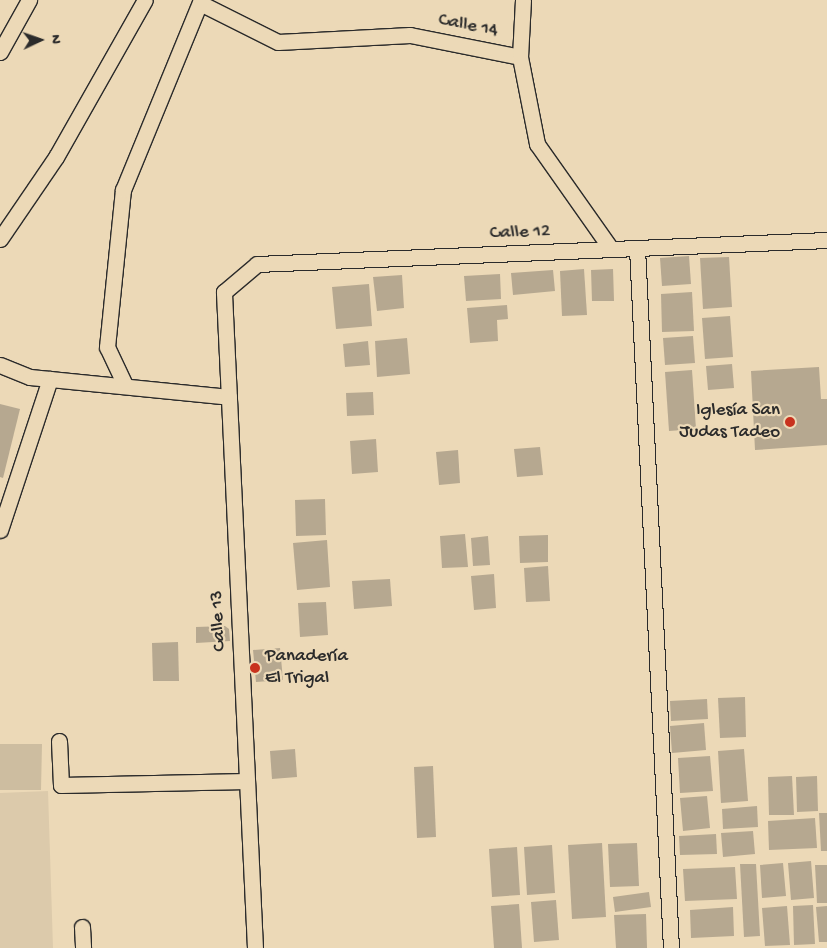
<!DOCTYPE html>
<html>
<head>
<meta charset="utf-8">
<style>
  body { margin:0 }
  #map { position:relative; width:827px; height:948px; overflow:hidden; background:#ecd9b7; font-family:"Gochi Hand",sans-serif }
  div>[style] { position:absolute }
  .built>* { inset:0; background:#dccaab }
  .green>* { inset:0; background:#cdbda0 }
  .building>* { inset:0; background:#b6a890 }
  .roads { filter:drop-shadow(1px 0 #2b2b2b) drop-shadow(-1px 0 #2b2b2b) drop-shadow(0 1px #2b2b2b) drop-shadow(0 -1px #2b2b2b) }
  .street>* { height:15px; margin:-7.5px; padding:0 7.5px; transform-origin:7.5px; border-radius:7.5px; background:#ecd9b7 }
  .dots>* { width:14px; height:14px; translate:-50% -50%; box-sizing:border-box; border:2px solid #ecd9b7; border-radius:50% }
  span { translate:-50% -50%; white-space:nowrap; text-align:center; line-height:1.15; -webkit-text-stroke:4.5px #ecd9b7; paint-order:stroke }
  .street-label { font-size:19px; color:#2b2b2b }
  .poi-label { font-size:19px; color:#2b2b2b }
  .right { translate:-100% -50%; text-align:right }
  .left { translate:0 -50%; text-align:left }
  .north { position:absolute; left:15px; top:15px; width:50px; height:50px; -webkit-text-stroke:4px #ecd9b7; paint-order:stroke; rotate:87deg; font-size:14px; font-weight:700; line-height:20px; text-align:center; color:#2b2b2b }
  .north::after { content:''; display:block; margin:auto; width:18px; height:22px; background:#2b2b2b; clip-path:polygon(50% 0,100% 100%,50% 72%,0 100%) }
</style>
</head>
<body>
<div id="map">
  <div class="built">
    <i style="clip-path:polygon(48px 791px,53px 948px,0 948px,0 793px)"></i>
  </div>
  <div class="green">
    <i style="clip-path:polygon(0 744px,42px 744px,41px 790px,0 790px)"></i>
  </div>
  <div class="building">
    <i style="clip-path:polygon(689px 256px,691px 284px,662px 286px,660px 258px)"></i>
    <i style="clip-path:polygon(729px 257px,732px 307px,703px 309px,700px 258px)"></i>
    <i style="clip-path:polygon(584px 269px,587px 315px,562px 316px,560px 271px)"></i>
    <i style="clip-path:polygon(613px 269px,614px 301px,592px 301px,591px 270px)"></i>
    <i style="clip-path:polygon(553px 270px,555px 291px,513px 295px,511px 273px)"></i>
    <i style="clip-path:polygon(500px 274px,501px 299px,466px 301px,464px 276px)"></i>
    <i style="clip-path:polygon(402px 275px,404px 308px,377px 311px,373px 277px)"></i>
    <i style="clip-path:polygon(369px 284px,372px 326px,336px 329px,332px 287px)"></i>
    <i style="clip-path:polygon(692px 292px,694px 331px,662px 332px,661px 294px)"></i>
    <i style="clip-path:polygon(507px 305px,508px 319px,497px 320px,498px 341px,470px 343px,467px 308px)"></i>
    <i style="clip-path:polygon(730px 316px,733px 357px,705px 359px,702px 318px)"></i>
    <i style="clip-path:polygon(693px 336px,695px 363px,665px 365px,663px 338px)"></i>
    <i style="clip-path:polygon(407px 338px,410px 374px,377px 377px,375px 341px)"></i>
    <i style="clip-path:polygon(368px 341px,370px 365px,345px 367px,343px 344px)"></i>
    <i style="clip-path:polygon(732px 364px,734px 388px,708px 390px,706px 366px)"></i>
    <i style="clip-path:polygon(819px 367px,821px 399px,827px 399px,827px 445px,755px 450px,751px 371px)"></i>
    <i style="clip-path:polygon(692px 370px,696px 429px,669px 431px,665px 372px)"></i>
    <i style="clip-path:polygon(373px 392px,374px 415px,347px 416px,346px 393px)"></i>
    <i style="clip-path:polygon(0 404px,20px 409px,3px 478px,0 477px)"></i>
    <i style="clip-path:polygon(376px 439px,378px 472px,352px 474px,350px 441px)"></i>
    <i style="clip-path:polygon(540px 447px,543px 475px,517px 477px,514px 449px)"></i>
    <i style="clip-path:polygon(458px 450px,460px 483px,439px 485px,436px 452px)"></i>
    <i style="clip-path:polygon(325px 499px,326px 535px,296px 536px,295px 500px)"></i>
    <i style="clip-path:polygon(465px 534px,468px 567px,442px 568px,440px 536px)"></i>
    <i style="clip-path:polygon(548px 535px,548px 562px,520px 563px,519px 536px)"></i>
    <i style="clip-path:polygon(488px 536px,490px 565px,473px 566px,471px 538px)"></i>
    <i style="clip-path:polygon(327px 540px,330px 587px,297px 590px,293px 543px)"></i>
    <i style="clip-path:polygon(548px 566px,550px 601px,526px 602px,524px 568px)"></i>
    <i style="clip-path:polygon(494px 574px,496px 608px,474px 610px,471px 576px)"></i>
    <i style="clip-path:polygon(390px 579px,392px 606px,354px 609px,352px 581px)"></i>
    <i style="clip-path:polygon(326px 602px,328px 635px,300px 637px,298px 603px)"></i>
    <i style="clip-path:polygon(225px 626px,229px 629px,230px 641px,196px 643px,196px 627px)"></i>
    <i style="clip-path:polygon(178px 642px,179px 681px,153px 681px,152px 643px)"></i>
    <i style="clip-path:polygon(280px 648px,283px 680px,256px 682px,253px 650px)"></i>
    <i style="clip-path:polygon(745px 697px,746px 737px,720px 738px,718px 698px)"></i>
    <i style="clip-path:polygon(707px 699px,708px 719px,671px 721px,670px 701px)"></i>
    <i style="clip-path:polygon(704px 723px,706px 750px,672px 753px,670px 726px)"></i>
    <i style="clip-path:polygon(295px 749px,297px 777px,272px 779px,270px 751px)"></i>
    <i style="clip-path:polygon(744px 749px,748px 801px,721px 803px,718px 751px)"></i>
    <i style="clip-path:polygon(710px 756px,713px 791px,680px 793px,678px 758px)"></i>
    <i style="clip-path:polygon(433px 766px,436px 837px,417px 838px,414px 767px)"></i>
    <i style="clip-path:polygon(792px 776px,794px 815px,769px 815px,768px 777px)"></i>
    <i style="clip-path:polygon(817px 776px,818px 811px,797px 812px,796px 777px)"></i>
    <i style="clip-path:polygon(707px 796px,710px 828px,683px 831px,680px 798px)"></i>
    <i style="clip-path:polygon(757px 806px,758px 827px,723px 829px,722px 809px)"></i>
    <i style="clip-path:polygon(819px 813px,827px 813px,827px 851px,821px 851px)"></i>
    <i style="clip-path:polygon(815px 818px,817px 848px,769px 850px,768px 821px)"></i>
    <i style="clip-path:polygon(753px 831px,755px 854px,723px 857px,721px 833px)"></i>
    <i style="clip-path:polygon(716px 834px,717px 854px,680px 855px,679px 836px)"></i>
    <i style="clip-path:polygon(602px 843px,606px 917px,572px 919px,568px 845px)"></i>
    <i style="clip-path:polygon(637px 843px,639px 886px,610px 887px,608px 844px)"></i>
    <i style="clip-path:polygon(552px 845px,555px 893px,527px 895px,524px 847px)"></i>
    <i style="clip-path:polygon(517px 847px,520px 895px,492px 897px,489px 849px)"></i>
    <i style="clip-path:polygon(811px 861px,814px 898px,791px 900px,788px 863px)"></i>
    <i style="clip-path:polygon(783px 863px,786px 896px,762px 898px,760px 865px)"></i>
    <i style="clip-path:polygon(740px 864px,756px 864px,760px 936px,744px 937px)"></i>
    <i style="clip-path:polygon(815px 865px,827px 865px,827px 903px,817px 903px)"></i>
    <i style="clip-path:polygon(735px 867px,737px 899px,685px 901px,683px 869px)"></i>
    <i style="clip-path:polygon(649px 892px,651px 907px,615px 912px,613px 897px)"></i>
    <i style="clip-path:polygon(556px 900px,559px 940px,534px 942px,531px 902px)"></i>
    <i style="clip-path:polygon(519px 904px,522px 948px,494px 948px,491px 906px)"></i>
    <i style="clip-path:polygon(813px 905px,815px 944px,794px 945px,793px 906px)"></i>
    <i style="clip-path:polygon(787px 906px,790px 945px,765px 946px,762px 908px)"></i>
    <i style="clip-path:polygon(827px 906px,827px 942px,819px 942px,816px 907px)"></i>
    <i style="clip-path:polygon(733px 907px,734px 936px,691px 938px,690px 910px)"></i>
    <i style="clip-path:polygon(646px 914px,647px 948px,616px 948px,614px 915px)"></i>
  </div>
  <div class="roads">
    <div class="street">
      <i style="left:200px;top:3px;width:87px;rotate:26.6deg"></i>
      <i style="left:278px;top:42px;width:132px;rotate:-3deg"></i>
      <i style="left:410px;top:35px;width:112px;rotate:11.3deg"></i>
      <i style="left:520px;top:57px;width:89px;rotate:78.9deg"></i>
      <i style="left:537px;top:144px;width:128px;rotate:54.8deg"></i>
      <i style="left:0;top:52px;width:60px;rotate:-60.9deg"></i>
      <i style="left:520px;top:57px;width:57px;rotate:-87deg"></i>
      <i style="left:0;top:239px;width:99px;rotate:-55.7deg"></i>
      <i style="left:56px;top:157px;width:180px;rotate:-60.5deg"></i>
      <i style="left:637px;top:248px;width:701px;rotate:87.22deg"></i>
      <i style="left:0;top:365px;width:32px;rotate:22deg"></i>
      <i style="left:30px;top:377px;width:200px;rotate:5.7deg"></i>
      <i style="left:125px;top:385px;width:42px;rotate:-115.3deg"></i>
      <i style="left:107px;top:347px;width:158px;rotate:-84.2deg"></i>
      <i style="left:123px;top:190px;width:205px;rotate:-67.7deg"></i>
      <i style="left:0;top:530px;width:159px;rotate:-71.7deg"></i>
      <i style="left:59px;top:741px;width:44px;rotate:87.4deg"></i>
      <i style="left:61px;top:785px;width:186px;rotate:-1.2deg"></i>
      <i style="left:82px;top:927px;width:21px;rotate:87deg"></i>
      <i style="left:255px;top:948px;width:657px;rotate:-92.71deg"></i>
      <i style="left:224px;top:292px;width:43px;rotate:-40.3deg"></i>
      <i style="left:257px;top:264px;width:571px;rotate:-2.41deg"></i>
    </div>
  </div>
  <div class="dots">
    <i style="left:790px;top:422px;background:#c8321e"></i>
    <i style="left:255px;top:668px;background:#c8321e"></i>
  </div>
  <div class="street-label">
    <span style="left:468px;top:26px;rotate:11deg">Calle 14</span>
    <span style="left:520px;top:233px;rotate:-2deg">Calle 12</span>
    <span style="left:219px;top:621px;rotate:-93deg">Calle 13</span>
  </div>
  <div class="poi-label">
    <span class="right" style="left:780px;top:422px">Iglesía San<br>Judas Tadeo</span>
    <span class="left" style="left:265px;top:668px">Panadería<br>El Trigal</span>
  </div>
  <div class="north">N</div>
</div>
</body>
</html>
